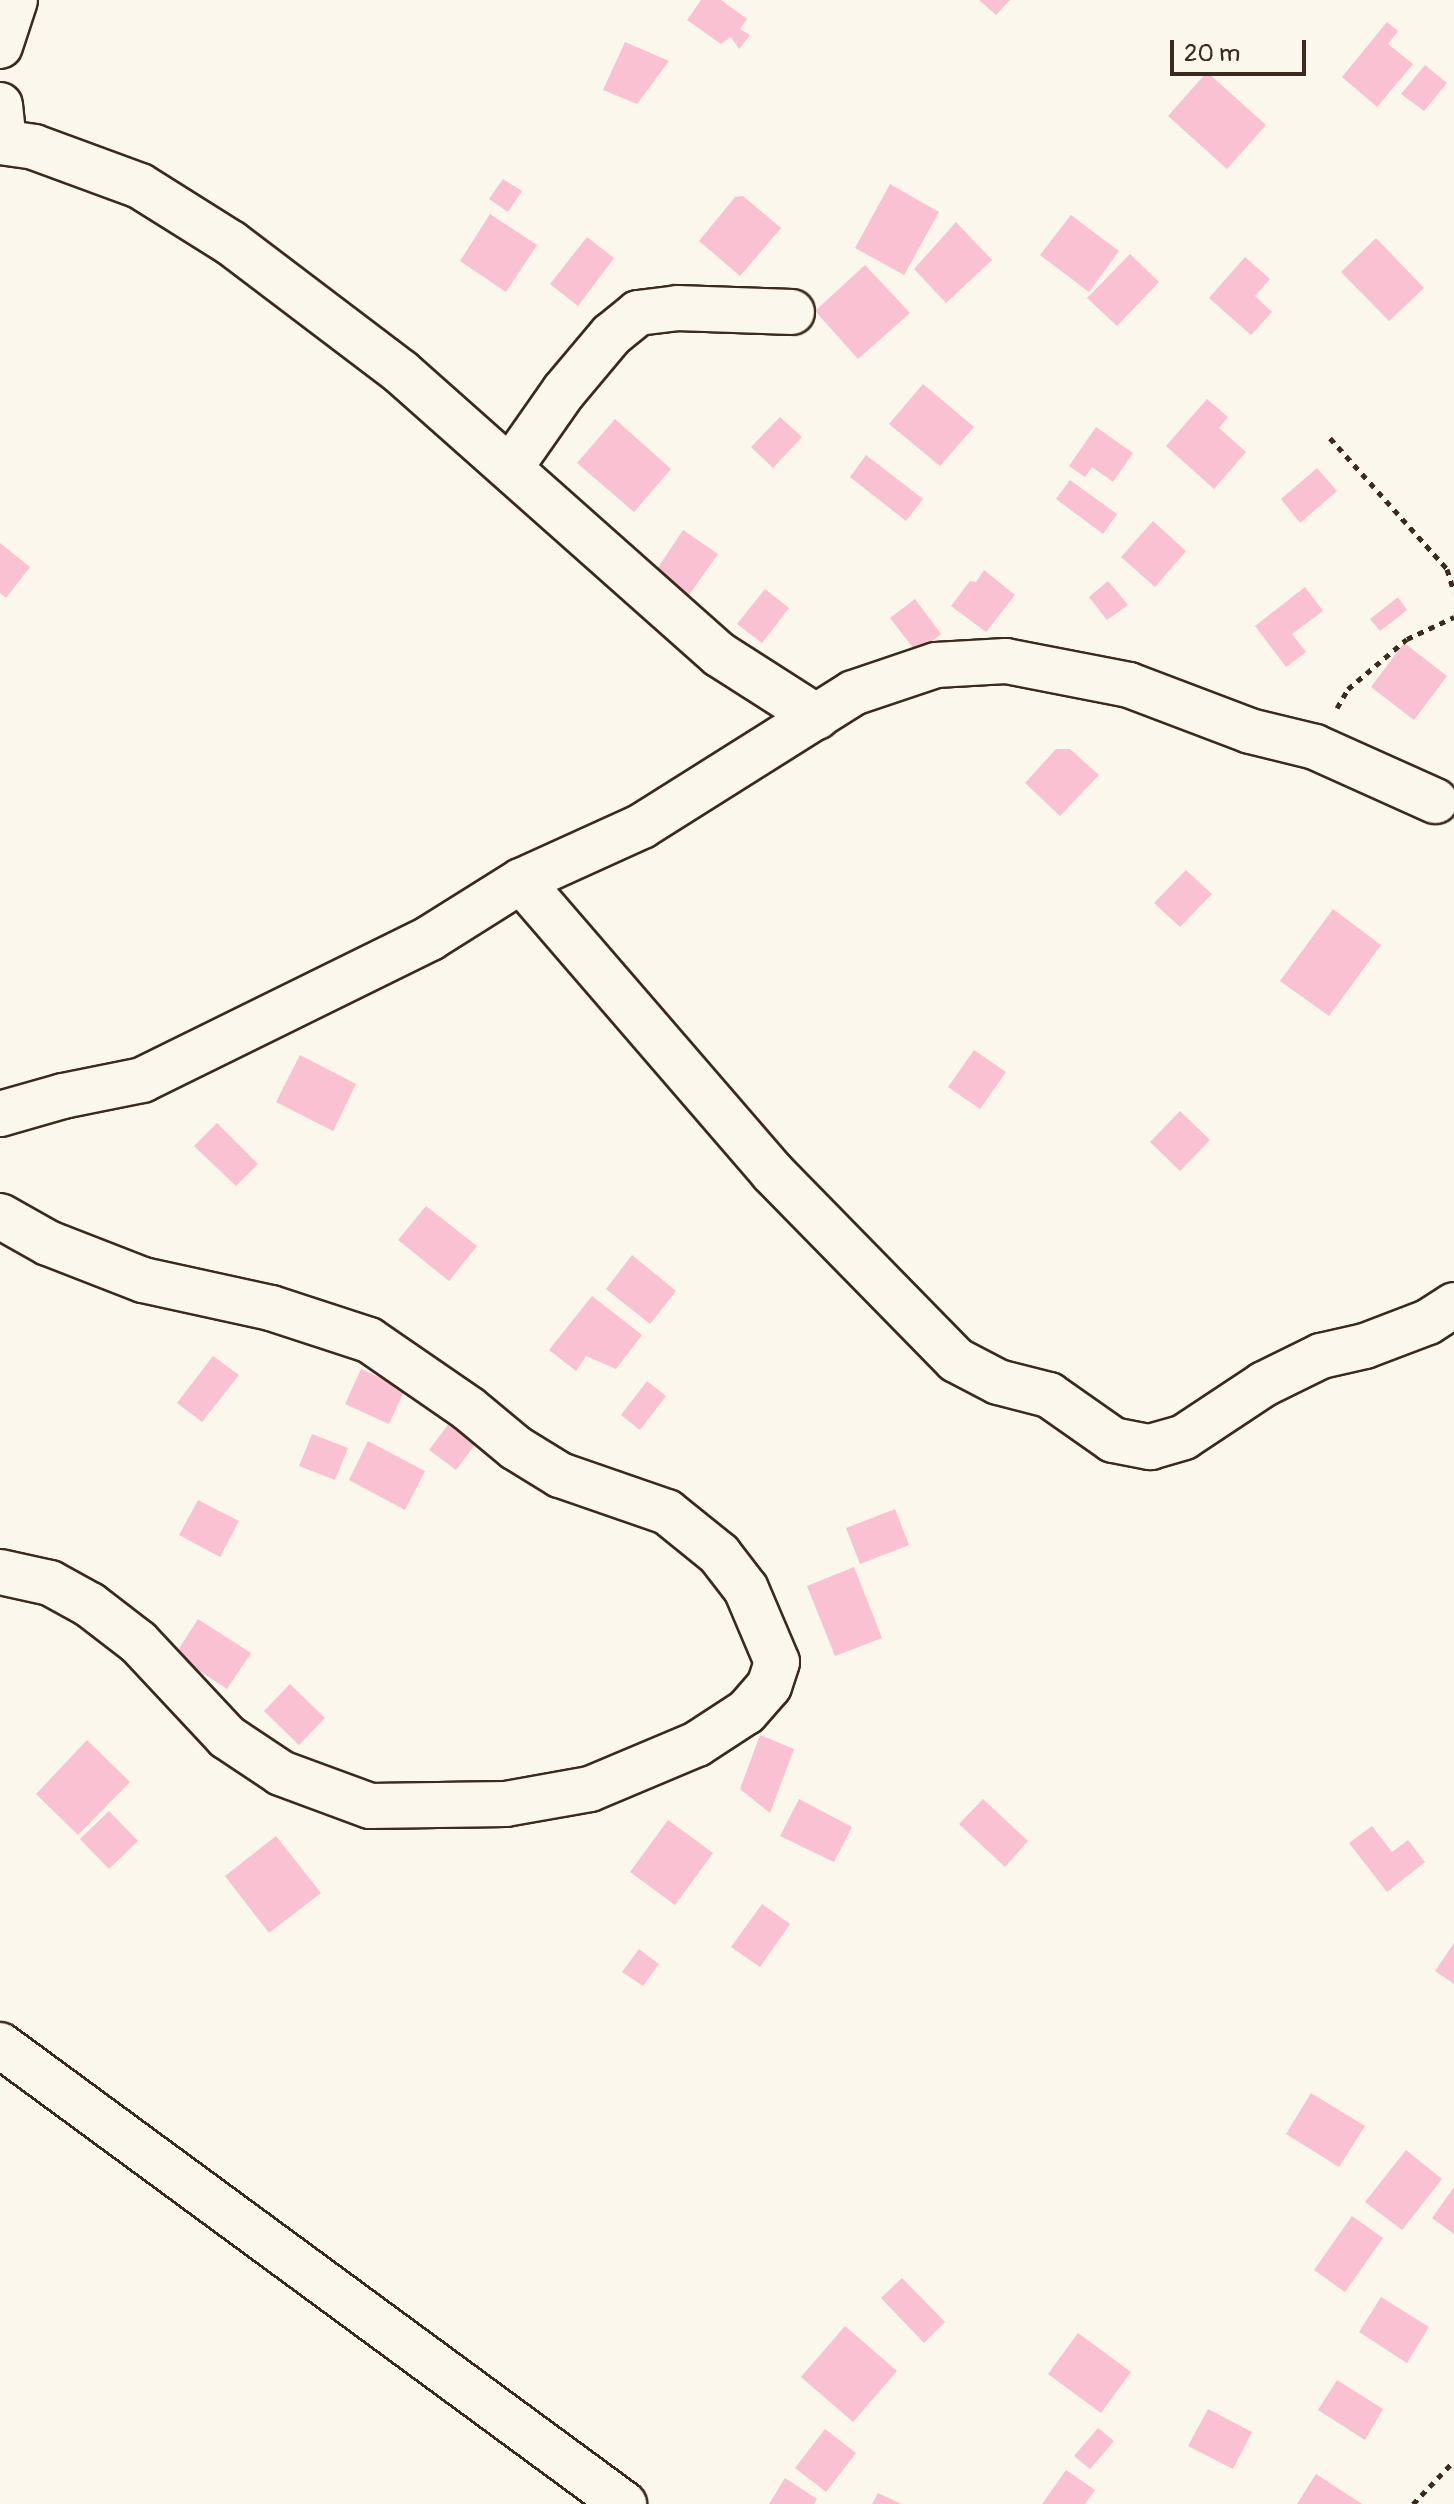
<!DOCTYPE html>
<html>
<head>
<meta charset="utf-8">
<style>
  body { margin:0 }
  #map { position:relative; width:1454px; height:2504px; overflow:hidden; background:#fbf7ec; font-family:Pangolin,sans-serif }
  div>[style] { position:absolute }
  .building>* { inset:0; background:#fac1d3 }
  .path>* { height:5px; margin-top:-2.5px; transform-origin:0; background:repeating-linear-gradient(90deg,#3b2a1e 0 6px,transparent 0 12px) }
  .roads { filter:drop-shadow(2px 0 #3b2a1e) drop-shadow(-2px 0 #3b2a1e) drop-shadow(0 2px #3b2a1e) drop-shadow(0 -2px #3b2a1e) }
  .minor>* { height:44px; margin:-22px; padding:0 22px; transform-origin:22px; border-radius:22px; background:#fbf7ec }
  span { translate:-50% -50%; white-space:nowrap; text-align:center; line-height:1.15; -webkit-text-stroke:8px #fbf7ec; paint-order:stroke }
  .scale { position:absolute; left:1170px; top:40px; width:136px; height:36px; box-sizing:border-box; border:4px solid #3b2a1e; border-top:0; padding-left:10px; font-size:24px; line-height:28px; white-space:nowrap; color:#3b2a1e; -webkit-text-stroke:6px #fbf7ec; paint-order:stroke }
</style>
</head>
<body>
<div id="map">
  <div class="building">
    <i style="clip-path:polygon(701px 0,721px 0,747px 19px,740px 29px,750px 35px,739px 49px,731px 37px,721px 44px,687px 20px)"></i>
    <i style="clip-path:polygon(979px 0,1010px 0,996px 15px)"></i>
    <i style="clip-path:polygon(1387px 22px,1398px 31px,1388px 44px,1413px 64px,1377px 107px,1342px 77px)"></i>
    <i style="clip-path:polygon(625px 42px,669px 61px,637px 104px,603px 90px)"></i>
    <i style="clip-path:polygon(1425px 65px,1447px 83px,1424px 111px,1401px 94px)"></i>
    <i style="clip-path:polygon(1207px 72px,1266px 125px,1227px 169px,1168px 116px)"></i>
    <i style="clip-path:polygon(503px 179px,522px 191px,508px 212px,489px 199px)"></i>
    <i style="clip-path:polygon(890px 184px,939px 212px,904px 275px,855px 248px)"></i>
    <i style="clip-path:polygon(743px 196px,781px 228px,740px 276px,699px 241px,735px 197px)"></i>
    <i style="clip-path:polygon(490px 214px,537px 245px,506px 292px,460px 261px)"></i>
    <i style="clip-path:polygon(1071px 215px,1119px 251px,1089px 292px,1040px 255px)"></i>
    <i style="clip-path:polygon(956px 222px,992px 260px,946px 303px,914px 269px)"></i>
    <i style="clip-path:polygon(587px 237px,614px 258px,578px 306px,550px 284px)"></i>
    <i style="clip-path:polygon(1376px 238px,1424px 288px,1389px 321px,1341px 272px)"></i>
    <i style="clip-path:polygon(1130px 254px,1159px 282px,1117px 326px,1087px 298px)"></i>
    <i style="clip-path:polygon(1245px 257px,1270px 279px,1255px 296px,1272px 312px,1251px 335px,1209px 298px)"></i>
    <i style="clip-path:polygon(865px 265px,910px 313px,858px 359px,815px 311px)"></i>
    <i style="clip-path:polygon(923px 384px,974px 427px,940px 466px,889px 424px)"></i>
    <i style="clip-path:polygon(1207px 399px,1228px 417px,1219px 428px,1246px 452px,1214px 489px,1166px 446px)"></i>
    <i style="clip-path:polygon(780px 417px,802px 437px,773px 468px,751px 447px)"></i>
    <i style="clip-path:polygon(615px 419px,671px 469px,634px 512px,577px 463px)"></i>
    <i style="clip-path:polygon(1096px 427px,1133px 453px,1113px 482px,1092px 467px,1085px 477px,1069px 466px)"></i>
    <i style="clip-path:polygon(866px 455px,923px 499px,906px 521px,850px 477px)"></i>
    <i style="clip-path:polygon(1317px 468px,1337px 491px,1300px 523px,1281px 499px)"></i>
    <i style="clip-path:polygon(1070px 480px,1117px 514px,1103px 534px,1056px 499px)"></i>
    <i style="clip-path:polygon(1153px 521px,1186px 551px,1155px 587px,1121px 557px)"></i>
    <i style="clip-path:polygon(683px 530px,718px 554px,689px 595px,655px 572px)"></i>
    <i style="clip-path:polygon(0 543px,30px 567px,6px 598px,0 593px)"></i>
    <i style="clip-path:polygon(984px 570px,1015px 595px,986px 632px,951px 606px,970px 581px,976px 582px)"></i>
    <i style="clip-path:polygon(1108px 581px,1128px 605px,1107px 620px,1089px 597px)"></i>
    <i style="clip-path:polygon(1305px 587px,1323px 611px,1292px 634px,1306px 652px,1286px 667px,1255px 626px)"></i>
    <i style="clip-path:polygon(765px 589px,789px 608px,762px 643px,737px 624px)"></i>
    <i style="clip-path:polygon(1398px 597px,1407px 610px,1380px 631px,1370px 619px)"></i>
    <i style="clip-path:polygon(915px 599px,941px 634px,917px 653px,890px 618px)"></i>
    <i style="clip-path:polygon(1404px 643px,1447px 676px,1414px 720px,1371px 687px)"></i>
    <i style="clip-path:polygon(1056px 749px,1070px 749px,1099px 775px,1060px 816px,1025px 783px)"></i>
    <i style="clip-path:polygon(1186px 870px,1212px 894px,1180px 927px,1154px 903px)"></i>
    <i style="clip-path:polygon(1333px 909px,1381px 945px,1329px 1016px,1280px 981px)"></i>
    <i style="clip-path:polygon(974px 1050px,1006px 1072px,980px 1109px,948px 1087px)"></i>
    <i style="clip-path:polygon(300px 1055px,356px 1084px,333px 1131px,276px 1102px)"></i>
    <i style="clip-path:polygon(1180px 1111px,1210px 1140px,1180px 1171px,1150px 1142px)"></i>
    <i style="clip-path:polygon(217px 1123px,258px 1164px,236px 1186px,194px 1146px)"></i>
    <i style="clip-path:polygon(426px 1206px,477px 1246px,449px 1281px,398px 1240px)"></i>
    <i style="clip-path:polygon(632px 1255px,676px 1291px,650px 1324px,606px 1289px)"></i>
    <i style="clip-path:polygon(592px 1296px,642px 1335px,616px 1369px,586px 1356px,576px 1371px,549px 1350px)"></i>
    <i style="clip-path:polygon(213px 1356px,239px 1375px,202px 1422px,177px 1403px)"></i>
    <i style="clip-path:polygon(361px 1369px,405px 1389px,389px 1424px,345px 1404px)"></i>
    <i style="clip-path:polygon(647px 1381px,666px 1396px,640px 1430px,621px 1415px)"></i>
    <i style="clip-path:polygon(453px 1418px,480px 1438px,456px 1470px,429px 1450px)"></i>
    <i style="clip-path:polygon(312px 1434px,348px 1448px,335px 1480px,299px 1466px)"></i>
    <i style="clip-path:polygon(368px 1441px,425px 1471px,405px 1510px,349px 1480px)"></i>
    <i style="clip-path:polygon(198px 1500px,239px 1521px,220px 1557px,179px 1535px)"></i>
    <i style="clip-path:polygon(895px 1509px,909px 1545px,860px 1564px,846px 1528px)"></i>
    <i style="clip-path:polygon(854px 1567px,882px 1638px,835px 1656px,807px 1586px)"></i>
    <i style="clip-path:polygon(198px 1619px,251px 1653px,227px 1689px,175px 1655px)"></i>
    <i style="clip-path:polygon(290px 1684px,325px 1718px,299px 1745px,264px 1711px)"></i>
    <i style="clip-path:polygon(760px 1735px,794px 1749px,770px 1813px,740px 1789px)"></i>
    <i style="clip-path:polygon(87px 1740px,130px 1782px,78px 1835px,36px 1794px)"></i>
    <i style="clip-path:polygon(799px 1799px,852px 1827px,834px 1862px,780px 1836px)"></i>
    <i style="clip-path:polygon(983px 1799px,1028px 1841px,1005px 1867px,959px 1824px)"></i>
    <i style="clip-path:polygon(109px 1811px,138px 1841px,109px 1869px,80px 1839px)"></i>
    <i style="clip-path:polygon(668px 1820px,713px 1853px,675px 1905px,630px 1872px)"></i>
    <i style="clip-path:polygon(1372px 1826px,1392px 1852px,1408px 1840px,1425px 1862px,1387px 1892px,1349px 1843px)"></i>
    <i style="clip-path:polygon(276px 1836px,321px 1893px,269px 1933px,225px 1876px)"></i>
    <i style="clip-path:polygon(762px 1904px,790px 1924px,760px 1967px,731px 1947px)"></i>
    <i style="clip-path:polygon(1454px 1943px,1454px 1984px,1435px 1971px)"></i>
    <i style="clip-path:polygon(639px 1949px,659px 1964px,643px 1986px,622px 1972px)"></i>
    <i style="clip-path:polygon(1311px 2093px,1365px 2126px,1339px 2167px,1286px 2134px)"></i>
    <i style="clip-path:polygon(1406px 2150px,1442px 2179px,1402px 2230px,1365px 2202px)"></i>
    <i style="clip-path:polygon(1454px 2187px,1454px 2234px,1432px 2218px)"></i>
    <i style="clip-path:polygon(1352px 2216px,1383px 2238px,1345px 2292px,1314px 2270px)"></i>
    <i style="clip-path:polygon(902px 2278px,945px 2322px,924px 2343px,881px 2298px)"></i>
    <i style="clip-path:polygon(1381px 2297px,1429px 2327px,1407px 2363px,1359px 2332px)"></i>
    <i style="clip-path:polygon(845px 2326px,897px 2371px,853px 2422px,801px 2377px)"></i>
    <i style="clip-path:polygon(1078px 2333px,1131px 2372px,1101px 2413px,1048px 2374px)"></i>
    <i style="clip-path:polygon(1337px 2380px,1383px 2409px,1365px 2440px,1318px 2410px)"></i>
    <i style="clip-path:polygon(1208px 2409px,1252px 2432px,1233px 2469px,1188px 2446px)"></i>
    <i style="clip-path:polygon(1098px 2428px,1114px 2441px,1090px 2469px,1074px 2456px)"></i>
    <i style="clip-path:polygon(825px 2429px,856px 2453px,826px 2492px,795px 2468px)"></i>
    <i style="clip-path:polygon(1066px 2470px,1095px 2490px,1085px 2504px,1042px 2504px)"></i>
    <i style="clip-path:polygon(1316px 2474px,1362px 2504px,1297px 2504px)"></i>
    <i style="clip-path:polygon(785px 2478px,817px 2499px,814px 2504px,769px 2504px)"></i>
    <i style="clip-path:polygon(878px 2493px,901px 2504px,872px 2504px)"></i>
  </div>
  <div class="path">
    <i style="left:1330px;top:438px;width:176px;rotate:48.2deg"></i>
    <i style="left:1447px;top:569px;width:24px;rotate:73deg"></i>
    <i style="left:1337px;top:708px;width:22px;rotate:-60deg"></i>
    <i style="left:1348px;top:689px;width:77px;rotate:-40.3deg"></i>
    <i style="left:1407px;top:639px;width:52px;rotate:-25.1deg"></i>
    <i style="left:1413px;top:2504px;width:59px;rotate:-46.4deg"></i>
  </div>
  <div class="roads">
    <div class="minor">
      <i style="left:0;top:46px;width:48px;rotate:-71.9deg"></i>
      <i style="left:0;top:105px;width:37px;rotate:84deg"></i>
      <i style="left:0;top:142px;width:34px;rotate:8deg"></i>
      <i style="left:34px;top:147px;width:113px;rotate:20.2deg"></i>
      <i style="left:140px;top:186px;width:107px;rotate:32.1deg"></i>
      <i style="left:231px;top:243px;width:213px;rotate:37.2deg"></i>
      <i style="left:401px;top:372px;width:426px;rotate:41.6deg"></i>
      <i style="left:720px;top:655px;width:115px;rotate:32.6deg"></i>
      <i style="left:510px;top:468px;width:94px;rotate:-55deg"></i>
      <i style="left:564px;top:391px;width:73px;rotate:-50deg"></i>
      <i style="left:611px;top:335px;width:35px;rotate:-39deg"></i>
      <i style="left:638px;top:313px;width:39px;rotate:-7deg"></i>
      <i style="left:677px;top:308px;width:115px;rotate:2deg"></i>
      <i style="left:521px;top:881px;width:384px;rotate:49.2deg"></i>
      <i style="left:772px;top:1172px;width:263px;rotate:45.6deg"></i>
      <i style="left:956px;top:1360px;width:47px;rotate:27.6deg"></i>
      <i style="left:998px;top:1382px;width:53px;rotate:14.3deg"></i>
      <i style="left:1049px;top:1395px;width:78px;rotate:35.1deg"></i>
      <i style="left:1113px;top:1440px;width:38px;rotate:11deg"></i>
      <i style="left:1150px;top:1447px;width:35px;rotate:-16deg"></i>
      <i style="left:1184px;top:1437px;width:96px;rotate:-33.5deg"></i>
      <i style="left:1264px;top:1384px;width:64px;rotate:-26.2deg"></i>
      <i style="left:1321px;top:1356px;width:45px;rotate:-12.8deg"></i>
      <i style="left:1365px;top:1346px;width:67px;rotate:-20.9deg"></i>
      <i style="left:1428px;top:1322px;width:31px;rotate:-33deg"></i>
      <i style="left:0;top:1114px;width:66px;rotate:-15.9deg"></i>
      <i style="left:63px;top:1096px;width:81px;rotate:-11.4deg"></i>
      <i style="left:142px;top:1080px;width:321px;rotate:-26.2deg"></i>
      <i style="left:430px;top:938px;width:107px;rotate:-32.1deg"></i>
      <i style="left:521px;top:881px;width:133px;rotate:-24.4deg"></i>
      <i style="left:642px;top:826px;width:249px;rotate:-32.2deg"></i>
      <i style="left:853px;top:693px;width:88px;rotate:-18.6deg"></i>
      <i style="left:936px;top:665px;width:70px;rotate:-3.3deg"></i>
      <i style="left:1006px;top:661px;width:125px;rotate:11deg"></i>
      <i style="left:1129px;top:685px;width:129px;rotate:20.8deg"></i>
      <i style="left:1250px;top:731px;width:67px;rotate:13.8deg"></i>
      <i style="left:1315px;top:747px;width:132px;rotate:24.2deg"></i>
      <i style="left:0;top:1216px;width:55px;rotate:29.4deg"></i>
      <i style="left:48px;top:1243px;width:102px;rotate:21.3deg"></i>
      <i style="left:143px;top:1280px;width:131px;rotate:12.3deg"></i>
      <i style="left:271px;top:1308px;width:103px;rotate:18.1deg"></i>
      <i style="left:369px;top:1340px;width:121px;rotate:34.6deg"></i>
      <i style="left:469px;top:1409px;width:61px;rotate:39.7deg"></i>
      <i style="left:516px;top:1448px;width:52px;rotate:31.5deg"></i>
      <i style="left:560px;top:1475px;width:113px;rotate:19.1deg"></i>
      <i style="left:667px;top:1512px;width:67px;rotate:38.9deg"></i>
      <i style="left:719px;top:1554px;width:44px;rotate:52.4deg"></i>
      <i style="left:746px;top:1589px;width:79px;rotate:67deg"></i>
      <i style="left:777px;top:1662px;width:25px;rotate:108deg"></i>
      <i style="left:769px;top:1686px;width:35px;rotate:131deg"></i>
      <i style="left:746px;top:1712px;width:59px;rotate:146.9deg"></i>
      <i style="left:697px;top:1744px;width:116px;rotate:157.2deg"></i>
      <i style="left:590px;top:1789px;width:85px;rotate:169.9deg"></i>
      <i style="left:506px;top:1804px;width:136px;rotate:179.2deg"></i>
      <i style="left:370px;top:1806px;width:95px;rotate:-159.7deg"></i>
      <i style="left:281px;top:1773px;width:65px;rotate:-146.3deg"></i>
      <i style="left:227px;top:1737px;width:130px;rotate:-133.1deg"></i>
      <i style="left:138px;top:1642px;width:61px;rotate:-142.4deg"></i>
      <i style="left:90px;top:1605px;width:46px;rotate:-151.2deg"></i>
      <i style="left:50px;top:1583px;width:51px;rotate:-167.6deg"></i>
      <i style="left:0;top:2045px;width:775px;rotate:36.34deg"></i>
    </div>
  </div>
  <div class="scale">20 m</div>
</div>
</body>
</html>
